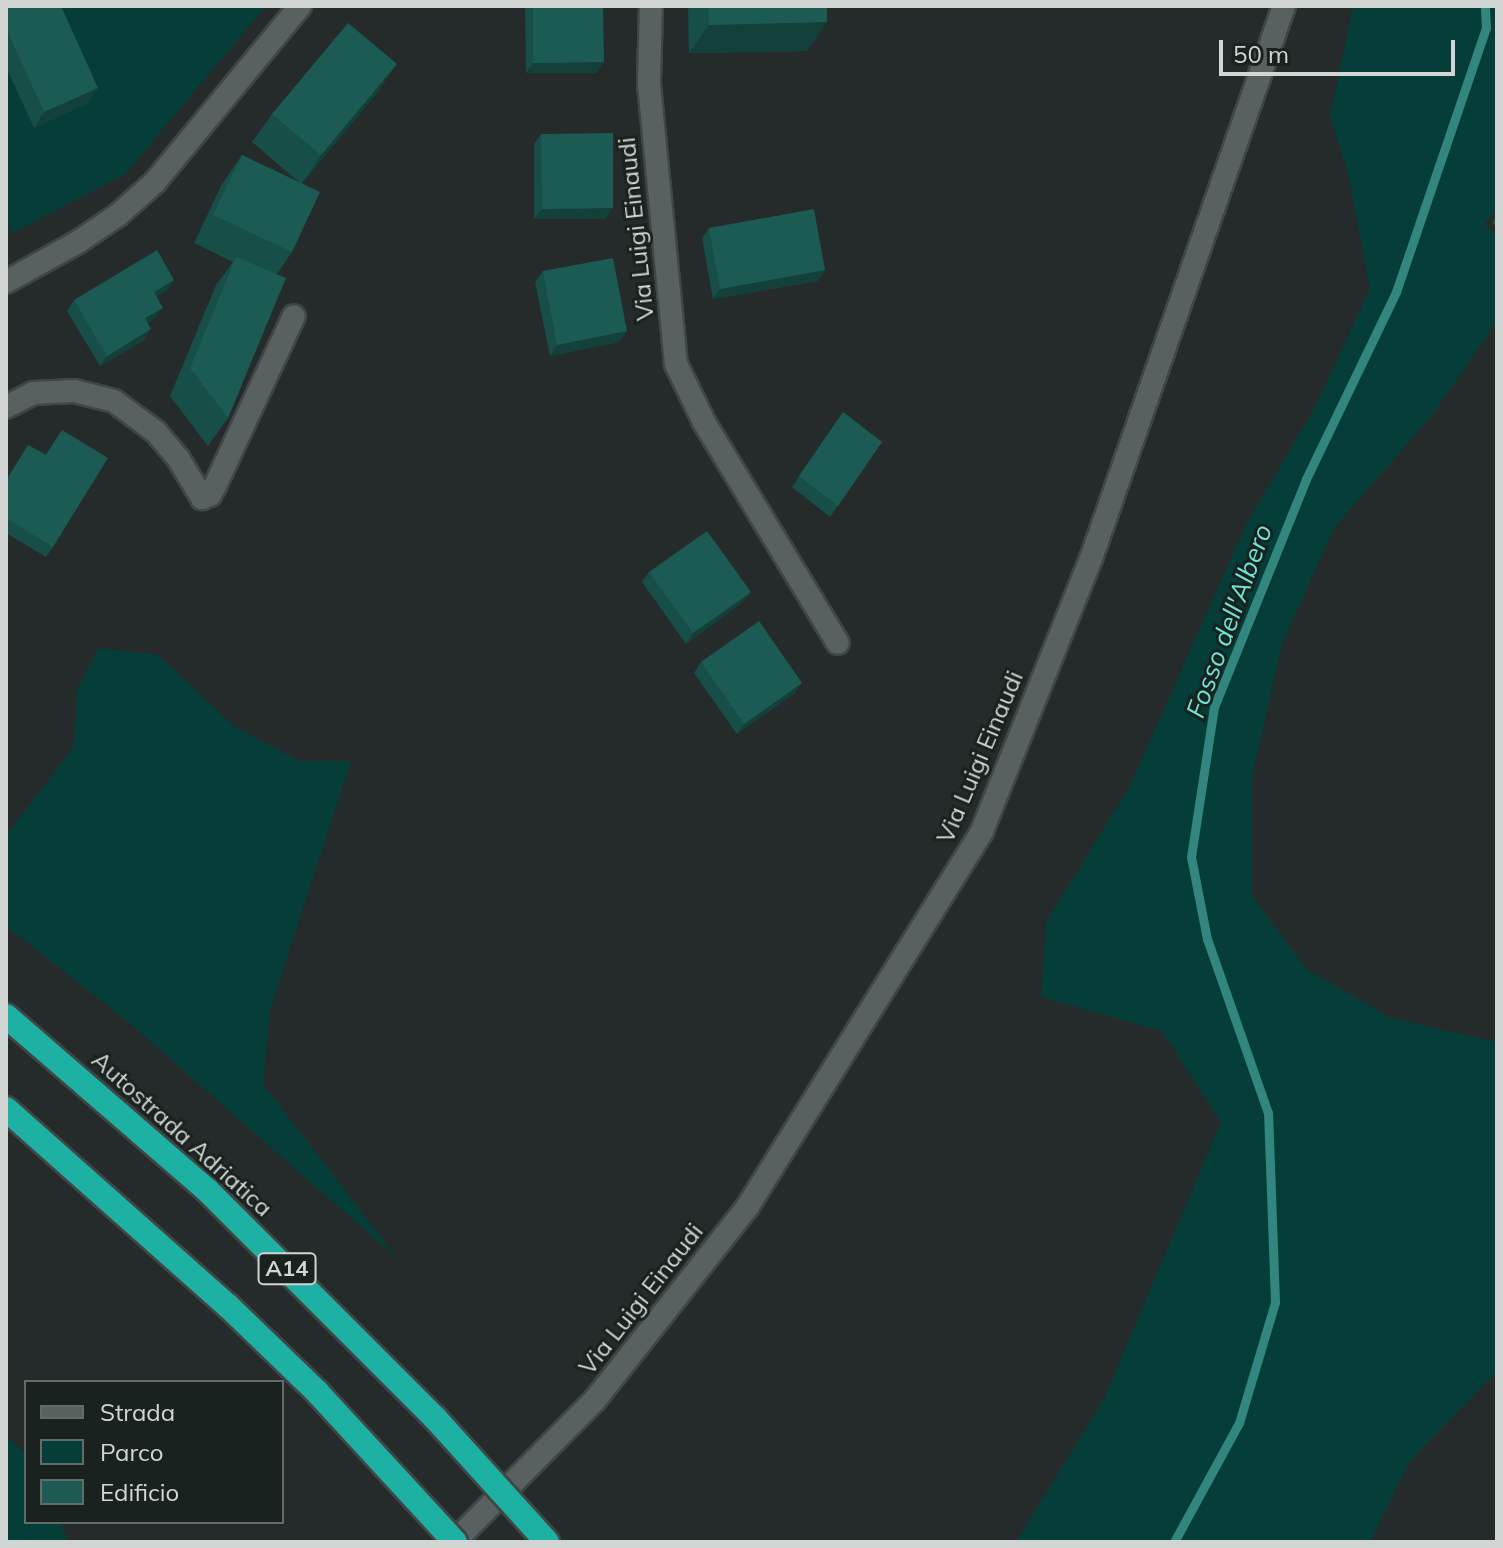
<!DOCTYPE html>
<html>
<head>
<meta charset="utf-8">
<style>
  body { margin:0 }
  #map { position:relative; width:1503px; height:1548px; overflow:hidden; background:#242b2a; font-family:Mulish,sans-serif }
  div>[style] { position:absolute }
  .green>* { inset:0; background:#053e38 }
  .stream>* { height:9px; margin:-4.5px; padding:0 4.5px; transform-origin:4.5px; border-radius:4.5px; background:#33867d }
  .roads { filter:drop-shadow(2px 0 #404645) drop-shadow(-2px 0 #404645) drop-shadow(0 2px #404645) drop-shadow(0 -2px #404645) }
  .minor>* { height:22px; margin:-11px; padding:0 11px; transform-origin:11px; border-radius:11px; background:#586160 }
  .tertiary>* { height:22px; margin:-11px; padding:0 11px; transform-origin:11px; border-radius:11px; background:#586160 }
  .bridges { filter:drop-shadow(2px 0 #404645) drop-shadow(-2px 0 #404645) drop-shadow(0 2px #404645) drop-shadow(0 -2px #404645) }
  .motorway-bridge>* { height:24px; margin:-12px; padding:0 12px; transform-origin:12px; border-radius:12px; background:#1cb1a3 }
  .wall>* { inset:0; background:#174e48 }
  .shaded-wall>* { inset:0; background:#13403b }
  .building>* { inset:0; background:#1b5b54 }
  span { translate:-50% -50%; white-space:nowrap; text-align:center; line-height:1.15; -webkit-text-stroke:6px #1a2220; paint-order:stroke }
  .shield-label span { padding:2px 6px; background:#1a2220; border:2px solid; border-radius:6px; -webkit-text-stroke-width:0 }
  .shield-label { font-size:22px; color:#d1d6d5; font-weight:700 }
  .street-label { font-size:24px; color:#d1d6d5 }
  .water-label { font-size:26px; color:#6de6d7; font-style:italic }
  .frame { position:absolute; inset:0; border:8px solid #d1d6d5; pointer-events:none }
  .legend { position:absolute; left:24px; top:1380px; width:260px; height:144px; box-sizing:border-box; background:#1a2220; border:2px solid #636a68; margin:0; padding:10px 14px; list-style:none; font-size:24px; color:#d1d6d5 }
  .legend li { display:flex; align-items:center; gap:16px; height:40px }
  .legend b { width:40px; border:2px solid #636a68 }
  .scale { position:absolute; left:1219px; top:40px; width:236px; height:36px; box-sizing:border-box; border:4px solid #d1d6d5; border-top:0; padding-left:10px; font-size:24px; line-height:28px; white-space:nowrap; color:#d1d6d5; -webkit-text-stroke:6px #1a2220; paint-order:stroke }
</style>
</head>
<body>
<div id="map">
  <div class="green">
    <i style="clip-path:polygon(43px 6px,266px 6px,125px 174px,13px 233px,6px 219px,6px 67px,34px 127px)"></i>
    <i style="clip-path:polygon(1353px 6px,1497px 6px,1497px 209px,1484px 224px,1497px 235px,1497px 321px,1433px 414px,1334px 528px,1282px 644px,1252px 777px,1252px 895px,1306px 969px,1391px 1018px,1497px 1042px,1497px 1371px,1409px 1462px,1370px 1542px,1016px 1542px,1104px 1399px,1221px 1122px,1162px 1031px,1041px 997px,1046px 922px,1129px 788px,1246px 525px,1315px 407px,1370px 289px,1348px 173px,1330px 117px)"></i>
    <i style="clip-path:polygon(99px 648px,158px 655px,234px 726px,299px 761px,351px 761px,270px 1010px,263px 1084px,397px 1258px,126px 1020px,6px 926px,6px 836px,74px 746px,77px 689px)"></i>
    <i style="clip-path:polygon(6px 1437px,26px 1454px,26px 1522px,60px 1522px,69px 1542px,6px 1542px)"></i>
  </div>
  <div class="stream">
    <i style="left:1174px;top:1542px;width:136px;rotate:-61.4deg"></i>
    <i style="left:1239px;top:1423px;width:126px;rotate:-73.4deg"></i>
    <i style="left:1275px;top:1302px;width:189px;rotate:-92.1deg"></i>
    <i style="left:1268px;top:1113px;width:184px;rotate:-109.3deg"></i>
    <i style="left:1207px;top:939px;width:84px;rotate:-101deg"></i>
    <i style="left:1191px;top:857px;width:152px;rotate:-81.3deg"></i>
    <i style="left:1214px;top:707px;width:246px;rotate:-68deg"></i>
    <i style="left:1306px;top:479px;width:208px;rotate:-64.3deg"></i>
    <i style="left:1396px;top:292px;width:279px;rotate:-71.2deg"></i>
    <i style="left:1486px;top:28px;width:22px;rotate:-93deg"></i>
  </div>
  <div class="roads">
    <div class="minor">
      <i style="left:651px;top:6px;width:78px;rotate:91.5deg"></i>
      <i style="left:649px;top:84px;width:281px;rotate:84.5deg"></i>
      <i style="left:676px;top:364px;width:64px;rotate:64.2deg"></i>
      <i style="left:704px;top:422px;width:258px;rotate:58.8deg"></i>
      <i style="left:6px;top:407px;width:30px;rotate:-27deg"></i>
      <i style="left:33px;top:393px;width:41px;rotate:-2.8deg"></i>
      <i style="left:74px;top:391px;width:41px;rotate:14deg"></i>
      <i style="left:114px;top:401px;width:52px;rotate:36.4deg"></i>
      <i style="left:156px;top:432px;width:34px;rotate:50deg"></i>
      <i style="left:178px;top:458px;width:47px;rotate:59deg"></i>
      <i style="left:202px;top:498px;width:9px;rotate:-21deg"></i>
      <i style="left:210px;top:495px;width:10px;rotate:-61deg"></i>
      <i style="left:215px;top:486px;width:187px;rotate:-65.1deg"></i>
    </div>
    <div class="tertiary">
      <i style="left:6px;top:282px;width:82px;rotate:-29.1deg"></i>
      <i style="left:78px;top:242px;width:48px;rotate:-34deg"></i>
      <i style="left:118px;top:215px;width:50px;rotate:-41.7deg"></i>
      <i style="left:155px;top:182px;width:228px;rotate:-50.5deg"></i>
      <i style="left:454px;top:1542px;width:200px;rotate:-45.2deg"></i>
      <i style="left:595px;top:1400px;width:247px;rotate:-51.7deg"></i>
      <i style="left:748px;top:1206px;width:442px;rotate:-58deg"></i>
      <i style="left:982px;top:831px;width:296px;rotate:-68.2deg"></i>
      <i style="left:1092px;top:556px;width:583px;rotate:-70.76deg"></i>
    </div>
  </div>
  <div class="bridges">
    <div class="motorway-bridge">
      <i style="left:6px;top:1016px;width:266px;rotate:40.9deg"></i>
      <i style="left:207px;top:1190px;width:322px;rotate:45deg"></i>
      <i style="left:435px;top:1418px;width:167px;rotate:47.9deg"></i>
      <i style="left:6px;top:1109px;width:297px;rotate:41.6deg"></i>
      <i style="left:228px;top:1306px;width:124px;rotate:44deg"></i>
      <i style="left:317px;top:1392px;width:204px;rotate:47.4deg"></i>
    </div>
  </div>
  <div class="wall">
    <i style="clip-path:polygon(6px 6px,88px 103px,34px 128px,6px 67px)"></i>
    <i style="clip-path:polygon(525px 6px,603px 6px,596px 73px,526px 73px)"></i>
    <i style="clip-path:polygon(688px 6px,827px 6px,807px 51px,689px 53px)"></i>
    <i style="clip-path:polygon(378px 92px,302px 183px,292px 252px,277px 274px,228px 418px,208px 446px,170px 396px,216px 285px,233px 262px,194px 243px,222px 184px,242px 155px,300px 183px,252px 142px,272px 114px)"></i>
    <i style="clip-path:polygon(541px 134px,605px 219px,534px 219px,534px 144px)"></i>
    <i style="clip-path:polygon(1497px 216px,1497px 227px,1492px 223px)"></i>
    <i style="clip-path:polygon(709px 228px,825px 270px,818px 281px,713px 299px,702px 238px)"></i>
    <i style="clip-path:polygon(543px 271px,627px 331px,619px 342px,550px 356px,535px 282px)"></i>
    <i style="clip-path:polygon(167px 290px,156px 297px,155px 318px,147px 323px,144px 340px,100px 366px,67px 311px,74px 300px)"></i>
    <i style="clip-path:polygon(843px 412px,882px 442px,830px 517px,792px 487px)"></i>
    <i style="clip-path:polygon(62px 430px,53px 547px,46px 557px,6px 533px,6px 480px,28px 445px,46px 455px)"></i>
    <i style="clip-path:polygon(649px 572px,751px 592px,743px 602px,686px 644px,642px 582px)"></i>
    <i style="clip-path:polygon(701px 662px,795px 693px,737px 734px,694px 673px)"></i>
  </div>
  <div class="shaded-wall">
    <i style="clip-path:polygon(827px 22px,807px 51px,689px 53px,709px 25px)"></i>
    <i style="clip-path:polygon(604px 62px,596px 73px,526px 73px,533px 63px)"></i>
    <i style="clip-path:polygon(397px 64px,378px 92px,302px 184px,321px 155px)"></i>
    <i style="clip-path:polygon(98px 88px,88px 103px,34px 128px,44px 112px)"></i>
    <i style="clip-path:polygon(613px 208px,605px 219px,534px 219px,542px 209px)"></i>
    <i style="clip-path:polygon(825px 270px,818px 281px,713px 299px,720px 289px)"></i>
    <i style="clip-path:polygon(174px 280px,167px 290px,146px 303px,154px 292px)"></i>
    <i style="clip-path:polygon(163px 308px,155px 318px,137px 329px,145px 318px)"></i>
    <i style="clip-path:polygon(151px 329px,144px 340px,100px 366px,107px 356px)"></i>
    <i style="clip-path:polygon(627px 331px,619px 342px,550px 356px,557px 345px)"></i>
    <i style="clip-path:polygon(751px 592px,743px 602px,686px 644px,693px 633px)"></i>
    <i style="clip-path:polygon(802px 683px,795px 693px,737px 734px,744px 724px)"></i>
  </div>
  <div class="building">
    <i style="clip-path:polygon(6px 6px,61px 6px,98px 88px,44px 112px,6px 28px)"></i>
    <i style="clip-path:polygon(533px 6px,603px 6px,604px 62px,533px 63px)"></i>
    <i style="clip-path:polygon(708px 6px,827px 6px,827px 22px,709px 25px)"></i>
    <i style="clip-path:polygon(348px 23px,397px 64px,321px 155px,272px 114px)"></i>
    <i style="clip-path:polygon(613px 133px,613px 208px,542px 209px,541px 134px)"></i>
    <i style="clip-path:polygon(242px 155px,320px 192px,292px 252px,213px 215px)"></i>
    <i style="clip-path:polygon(814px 209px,825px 270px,720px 289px,709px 228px)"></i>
    <i style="clip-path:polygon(157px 250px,174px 280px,154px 292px,163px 308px,145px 318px,151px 329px,107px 356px,74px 300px)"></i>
    <i style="clip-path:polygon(236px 257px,286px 278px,228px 418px,190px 368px)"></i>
    <i style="clip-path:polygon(613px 258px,627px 331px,557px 345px,543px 271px)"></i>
    <i style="clip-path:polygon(843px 412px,882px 442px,838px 506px,799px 476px)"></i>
    <i style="clip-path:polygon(62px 430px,108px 458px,53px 547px,6px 518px,6px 481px,28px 445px,46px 455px)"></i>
    <i style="clip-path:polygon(707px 531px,751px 592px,693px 633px,649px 572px)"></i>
    <i style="clip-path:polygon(759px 621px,802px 683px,744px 724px,701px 662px)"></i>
  </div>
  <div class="shield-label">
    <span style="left:287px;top:1269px">A14</span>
  </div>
  <div class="street-label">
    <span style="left:636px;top:229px;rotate:-96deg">Via Luigi Einaudi</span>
    <span style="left:980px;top:757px;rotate:-67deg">Via Luigi Einaudi</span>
    <span style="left:182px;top:1134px;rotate:42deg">Autostrada Adriatica</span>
    <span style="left:641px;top:1299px;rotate:-52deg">Via Luigi Einaudi</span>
  </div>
  <div class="water-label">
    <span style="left:1229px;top:621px;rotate:-70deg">Fosso dell'Albero</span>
  </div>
  <div class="frame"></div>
  <ul class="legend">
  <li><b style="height:10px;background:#586160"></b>Strada</li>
  <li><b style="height:22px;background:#053e38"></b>Parco</li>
  <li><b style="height:22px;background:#1b5b54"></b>Edificio</li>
  </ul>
  <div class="scale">50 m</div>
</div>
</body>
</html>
